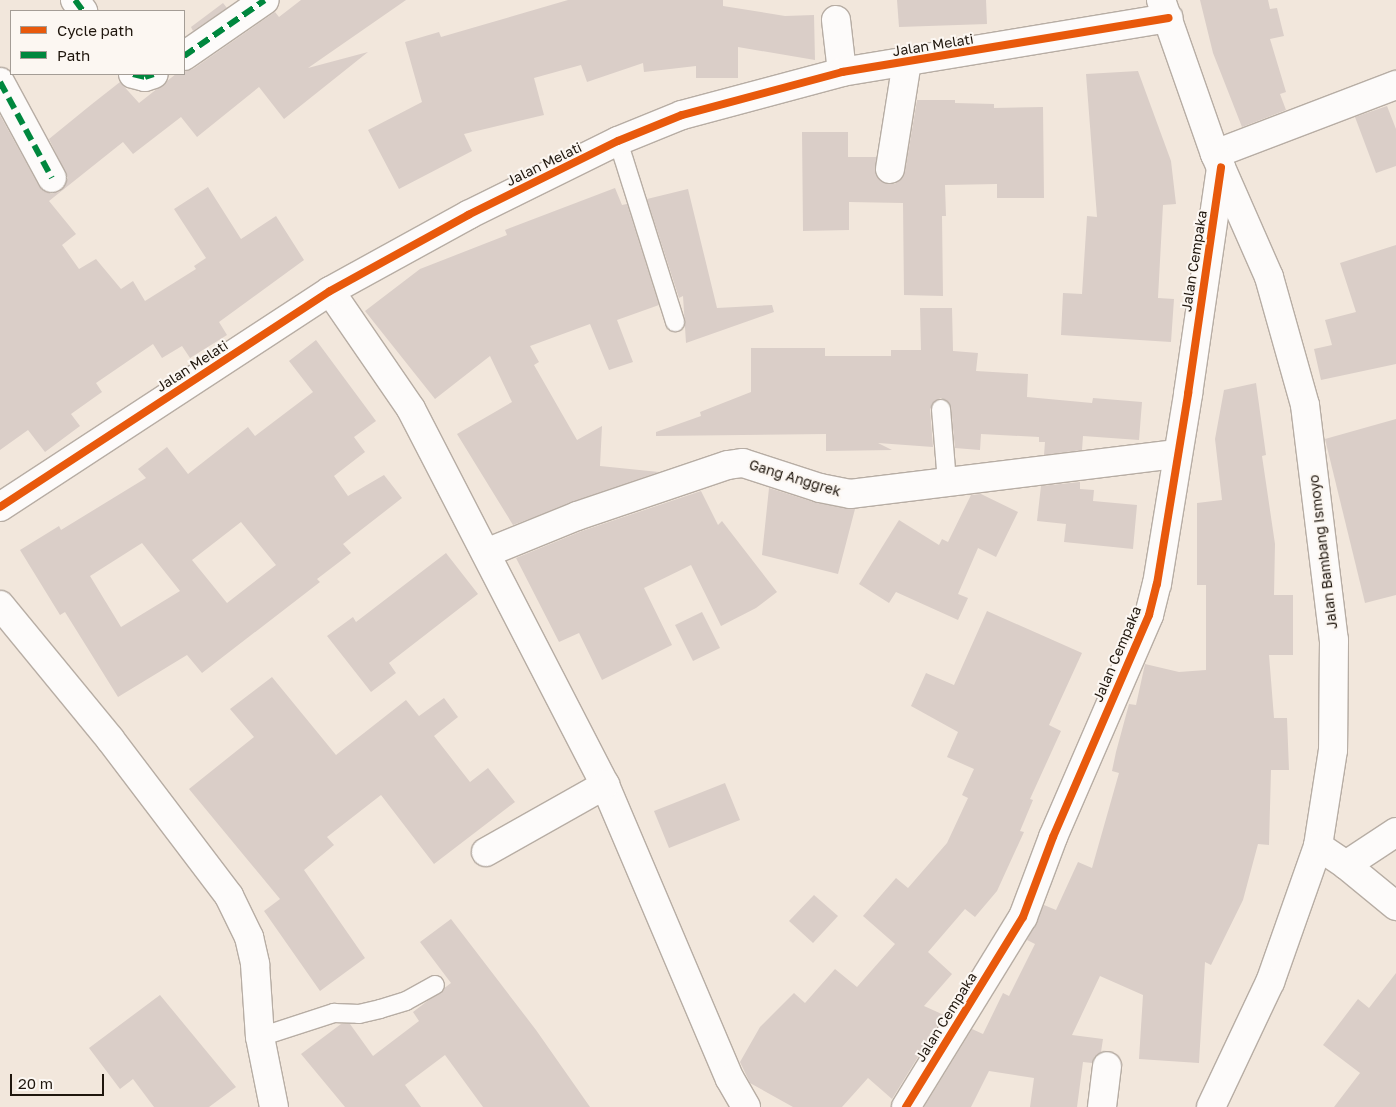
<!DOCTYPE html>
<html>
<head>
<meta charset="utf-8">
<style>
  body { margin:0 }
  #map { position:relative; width:1396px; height:1107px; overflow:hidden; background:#f2e7dc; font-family:"Golos Text",sans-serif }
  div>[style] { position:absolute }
  .building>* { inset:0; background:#dacec8 }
  .roads { filter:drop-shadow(1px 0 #b7ada4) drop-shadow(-1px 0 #b7ada4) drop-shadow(0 1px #b7ada4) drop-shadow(0 -1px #b7ada4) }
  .lane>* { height:18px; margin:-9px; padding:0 9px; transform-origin:9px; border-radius:9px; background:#fdfbfa }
  .street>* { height:28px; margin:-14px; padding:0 14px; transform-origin:14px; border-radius:14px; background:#fdfbfa }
  .primary>* { height:28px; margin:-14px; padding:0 14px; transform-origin:14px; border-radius:14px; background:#fdfbfa }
  .quiet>* { height:6px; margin-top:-3px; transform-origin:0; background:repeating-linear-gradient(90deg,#00873e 0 12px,transparent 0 18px) }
  .cycleway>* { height:8px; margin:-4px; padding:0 4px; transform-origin:4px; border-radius:4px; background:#e8590c }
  span { translate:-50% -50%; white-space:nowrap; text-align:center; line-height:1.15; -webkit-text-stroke:4px #fcf7f2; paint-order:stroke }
  .street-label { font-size:14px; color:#1f160d }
  .legend { position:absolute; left:10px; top:10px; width:175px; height:65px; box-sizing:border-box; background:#fcf7f2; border:1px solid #a49d96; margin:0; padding:6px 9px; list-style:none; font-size:15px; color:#1f160d }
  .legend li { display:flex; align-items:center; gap:10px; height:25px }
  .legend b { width:25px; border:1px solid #a49d96 }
  .scale { position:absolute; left:10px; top:1074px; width:94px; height:22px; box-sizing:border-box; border:2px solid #1f160d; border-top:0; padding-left:6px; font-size:15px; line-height:18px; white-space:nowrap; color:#1f160d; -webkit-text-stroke:4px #fcf7f2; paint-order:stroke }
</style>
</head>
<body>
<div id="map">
  <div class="building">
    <i style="clip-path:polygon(301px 0,406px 0,308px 68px,368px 52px,284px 119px,259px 87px,197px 137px,181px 117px,133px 154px,123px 142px,49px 201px,76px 234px,62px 245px,79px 269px,96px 259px,121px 289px,133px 281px,145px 301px,196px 269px,194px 266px,206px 258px,174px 209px,208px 187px,241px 239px,276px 216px,304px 260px,219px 322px,227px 335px,190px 358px,182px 346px,162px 358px,153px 344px,96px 383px,102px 392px,71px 414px,80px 426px,45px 452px,28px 430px,0 450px,0 115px,39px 186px,51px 194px,59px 192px,68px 178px,49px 139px,92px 104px,120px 82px,139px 103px,176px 74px,193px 69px,275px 12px,279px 17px)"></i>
    <i style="clip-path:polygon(568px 0,723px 0,723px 6px,785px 16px,814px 15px,815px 60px,738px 47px,738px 78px,696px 78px,696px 66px,644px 72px,643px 63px,587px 82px,581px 65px,534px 78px,544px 115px,464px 134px,472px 151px,399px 189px,368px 130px,422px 102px,405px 42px,439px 32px,441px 37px)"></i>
    <i style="clip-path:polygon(897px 0,986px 0,987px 24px,899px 27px)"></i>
    <i style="clip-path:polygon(1200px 0,1268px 0,1270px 9px,1277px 8px,1284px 36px,1270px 39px,1286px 92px,1280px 94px,1286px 110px,1242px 127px,1213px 53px)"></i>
    <i style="clip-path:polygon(223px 3px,227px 8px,193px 31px,191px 27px)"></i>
    <i style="clip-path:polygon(1138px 71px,1171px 161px,1176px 204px,1163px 205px,1158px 298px,1174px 299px,1171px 342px,1061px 335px,1063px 293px,1082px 294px,1087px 216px,1097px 217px,1086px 74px)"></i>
    <i style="clip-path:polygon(917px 100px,955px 100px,955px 103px,994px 104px,994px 108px,1043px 107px,1044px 198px,997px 198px,997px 184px,945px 185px,946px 216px,942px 216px,943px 296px,904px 295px,903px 203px,849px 202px,849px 230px,803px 231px,802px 132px,848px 132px,848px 157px,876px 157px,876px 175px,881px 181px,895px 184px,905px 171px)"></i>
    <i style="clip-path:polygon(1387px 106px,1396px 129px,1396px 166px,1376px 173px,1355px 117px)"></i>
    <i style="clip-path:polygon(615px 188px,622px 205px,627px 204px,659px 305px,617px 320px,633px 362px,609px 370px,590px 324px,530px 346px,539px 362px,534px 365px,577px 440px,602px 426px,600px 466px,659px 472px,513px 525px,457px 434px,512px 402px,490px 356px,435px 399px,365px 311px,420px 269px,507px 235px,505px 230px)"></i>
    <i style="clip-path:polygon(688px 189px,717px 308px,772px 305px,774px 312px,686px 343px,683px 296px,679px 298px,647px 199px)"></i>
    <i style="clip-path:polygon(1396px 245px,1396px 364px,1321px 380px,1314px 349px,1332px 345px,1325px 320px,1356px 312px,1340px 263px)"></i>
    <i style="clip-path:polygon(920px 308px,952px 308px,953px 351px,978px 353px,976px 371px,1028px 374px,1027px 397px,1092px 403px,1093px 398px,1142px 402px,1139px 440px,1083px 436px,1082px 450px,1044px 455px,1045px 442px,1039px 442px,1039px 437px,981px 434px,980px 450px,955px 448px,951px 408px,949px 403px,941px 398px,935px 401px,930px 409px,933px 447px,878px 443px,892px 450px,826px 451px,826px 434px,656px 436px,656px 432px,701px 416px,700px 412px,751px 392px,751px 348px,825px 348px,825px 356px,891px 356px,891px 350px,921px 350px)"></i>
    <i style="clip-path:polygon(evenodd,316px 340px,376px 421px,354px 437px,365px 452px,334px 476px,348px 496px,384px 475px,402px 498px,343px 544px,351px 553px,317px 579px,320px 582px,202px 673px,187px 655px,118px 697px,65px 612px,60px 615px,20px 550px,59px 526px,61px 530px,146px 478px,138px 469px,167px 447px,188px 474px,248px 427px,255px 436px,313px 392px,289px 361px,316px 340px,241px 522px,276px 565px,227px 603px,192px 560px,241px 522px,316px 340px,142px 543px,180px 591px,121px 627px,90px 576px,142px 543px)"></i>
    <i style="clip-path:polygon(1256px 383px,1266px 455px,1262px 456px,1275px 544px,1274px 595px,1293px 595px,1293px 655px,1269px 655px,1274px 718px,1287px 718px,1289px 770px,1271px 770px,1269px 845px,1258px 844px,1243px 900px,1211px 965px,1205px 962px,1199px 1063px,1139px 1059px,1143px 995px,1100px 976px,1072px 1035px,1103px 1039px,1101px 1052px,1092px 1063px,1083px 1062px,1077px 1107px,1030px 1107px,1034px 1078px,989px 1071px,971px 1107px,924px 1107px,972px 1029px,983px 1034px,1003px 993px,1009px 996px,1035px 944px,1027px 940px,1044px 905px,1056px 910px,1078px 862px,1092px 868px,1119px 773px,1112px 771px,1116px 752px,1129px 704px,1136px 705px,1145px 664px,1179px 672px,1206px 670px,1206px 585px,1197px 585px,1197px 503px,1222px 500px,1215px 439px,1224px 390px)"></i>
    <i style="clip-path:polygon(1396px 419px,1396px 595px,1365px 603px,1325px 439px)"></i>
    <i style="clip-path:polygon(1080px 482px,1080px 489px,1094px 490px,1093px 501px,1137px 505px,1133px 549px,1064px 542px,1066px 524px,1037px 521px,1041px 486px)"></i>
    <i style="clip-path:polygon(769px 488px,817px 503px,855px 509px,838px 574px,762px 555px)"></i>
    <i style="clip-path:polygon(701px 491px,718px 525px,722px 521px,777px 592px,756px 608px,721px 626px,691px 565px,644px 588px,672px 645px,602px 680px,579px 633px,559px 642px,516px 558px,582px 531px)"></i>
    <i style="clip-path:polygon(981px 494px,1018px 512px,996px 557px,978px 548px,958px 594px,968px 598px,958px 620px,896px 592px,889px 603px,859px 584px,899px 520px,939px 545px,942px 539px,948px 542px,971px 495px)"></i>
    <i style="clip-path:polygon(446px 553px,478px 594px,389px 663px,396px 673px,371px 692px,327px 636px,353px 617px,356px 622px)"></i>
    <i style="clip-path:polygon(987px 611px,1082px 653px,1049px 725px,1061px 731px,1030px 799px,1033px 800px,1020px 831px,1024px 832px,997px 891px,975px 917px,965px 909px,928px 952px,952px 974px,924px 1006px,944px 1015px,892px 1099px,868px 1078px,842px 1107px,793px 1107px,750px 1083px,740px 1062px,760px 1027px,794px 993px,805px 1003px,835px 969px,857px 987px,895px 944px,863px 916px,896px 878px,908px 888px,947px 843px,968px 798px,962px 795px,974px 769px,947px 757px,958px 732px,911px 706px,926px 673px,954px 685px)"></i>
    <i style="clip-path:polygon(702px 612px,720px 648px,693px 661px,675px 625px)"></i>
    <i style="clip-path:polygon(272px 677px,336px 755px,406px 700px,419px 716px,444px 698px,458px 717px,434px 736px,470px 782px,488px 768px,515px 802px,434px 864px,381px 795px,327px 837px,334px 845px,304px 870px,365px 958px,320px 991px,264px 911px,280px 899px,189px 789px,254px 737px,230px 709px)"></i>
    <i style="clip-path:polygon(725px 783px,740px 820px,669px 848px,654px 811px)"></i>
    <i style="clip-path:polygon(814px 895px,838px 916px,813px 943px,789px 921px)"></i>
    <i style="clip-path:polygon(451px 919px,536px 1030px,590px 1107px,483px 1107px,445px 1055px,405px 1085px,421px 1107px,345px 1107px,301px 1054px,341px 1024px,350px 1024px,373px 1056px,419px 1021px,413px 1012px,451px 983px,420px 942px)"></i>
    <i style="clip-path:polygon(1396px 973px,1396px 1107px,1334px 1107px,1360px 1073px,1323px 1045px,1358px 999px,1369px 1008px)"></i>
    <i style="clip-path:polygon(160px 995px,236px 1087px,209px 1107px,154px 1107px,133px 1079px,120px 1089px,89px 1048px)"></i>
  </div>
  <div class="roads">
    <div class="lane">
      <i style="left:618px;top:141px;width:190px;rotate:72.5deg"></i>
      <i style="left:941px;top:409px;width:73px;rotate:85.3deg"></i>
      <i style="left:260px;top:1037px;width:78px;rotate:-18deg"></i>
      <i style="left:334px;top:1013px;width:25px;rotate:2deg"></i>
      <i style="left:359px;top:1014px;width:22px;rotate:-13deg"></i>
      <i style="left:380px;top:1009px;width:27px;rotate:-17deg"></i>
      <i style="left:406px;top:1001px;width:33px;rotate:-29deg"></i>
    </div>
    <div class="street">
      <i style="left:75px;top:0;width:14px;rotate:54deg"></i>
      <i style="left:836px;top:20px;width:52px;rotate:83.4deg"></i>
      <i style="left:184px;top:56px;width:98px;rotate:-34.7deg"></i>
      <i style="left:133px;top:74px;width:12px;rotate:14deg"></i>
      <i style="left:145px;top:77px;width:9px;rotate:-18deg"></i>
      <i style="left:0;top:82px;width:109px;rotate:61.6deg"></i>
      <i style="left:1215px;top:154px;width:194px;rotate:-20.9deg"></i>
      <i style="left:890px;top:169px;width:108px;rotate:-81deg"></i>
      <i style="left:330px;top:291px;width:143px;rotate:55.5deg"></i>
      <i style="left:411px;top:409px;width:423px;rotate:62.7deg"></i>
      <i style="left:605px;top:785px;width:319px;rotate:67deg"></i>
      <i style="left:730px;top:1079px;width:32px;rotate:60deg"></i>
      <i style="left:0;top:507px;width:394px;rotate:-33.2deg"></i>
      <i style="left:330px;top:291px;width:158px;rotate:-28.8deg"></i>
      <i style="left:468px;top:215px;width:167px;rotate:-26.3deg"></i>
      <i style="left:618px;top:141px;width:69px;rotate:-22.1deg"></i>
      <i style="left:682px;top:115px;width:166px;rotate:-15deg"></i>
      <i style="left:842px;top:72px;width:331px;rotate:-9.4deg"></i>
      <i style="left:486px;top:553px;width:98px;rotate:-22.1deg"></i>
      <i style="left:577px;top:516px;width:159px;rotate:-18.7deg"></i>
      <i style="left:728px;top:465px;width:15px;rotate:-8deg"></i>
      <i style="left:743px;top:463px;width:81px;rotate:18deg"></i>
      <i style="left:820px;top:488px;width:31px;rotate:11deg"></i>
      <i style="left:850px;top:494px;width:329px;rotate:-7deg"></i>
      <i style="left:0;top:605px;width:173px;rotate:50.6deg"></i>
      <i style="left:110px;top:739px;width:197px;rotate:52.8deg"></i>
      <i style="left:229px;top:896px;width:46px;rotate:64deg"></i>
      <i style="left:249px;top:937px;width:28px;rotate:77deg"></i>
      <i style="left:255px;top:964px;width:73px;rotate:86.1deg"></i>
      <i style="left:260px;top:1037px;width:71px;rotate:78.7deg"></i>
      <i style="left:1318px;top:846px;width:34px;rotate:34deg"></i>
      <i style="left:1346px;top:865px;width:65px;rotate:39.4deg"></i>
      <i style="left:486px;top:852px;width:137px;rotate:-29.4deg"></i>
      <i style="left:1346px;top:865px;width:60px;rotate:-33.4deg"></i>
      <i style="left:906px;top:1107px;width:223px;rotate:-58.4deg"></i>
      <i style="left:1023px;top:917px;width:85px;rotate:-69.4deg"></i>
      <i style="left:1053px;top:837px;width:242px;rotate:-66.6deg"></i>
      <i style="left:1149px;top:615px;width:32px;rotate:-76deg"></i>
      <i style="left:1157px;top:584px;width:193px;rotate:-80.7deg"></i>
      <i style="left:1188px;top:394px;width:229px;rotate:-81.7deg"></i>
      <i style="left:1102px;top:1107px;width:41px;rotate:-83deg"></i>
    </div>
    <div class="primary">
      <i style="left:1161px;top:0;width:163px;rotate:70.7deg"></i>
      <i style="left:1215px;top:154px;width:134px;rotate:66.3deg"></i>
      <i style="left:1269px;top:277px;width:133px;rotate:74.3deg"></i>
      <i style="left:1305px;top:405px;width:237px;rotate:83deg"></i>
      <i style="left:1334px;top:640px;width:110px;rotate:90.5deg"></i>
      <i style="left:1333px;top:750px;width:97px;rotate:98.9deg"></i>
      <i style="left:1318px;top:846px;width:144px;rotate:109.4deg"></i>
      <i style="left:1270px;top:982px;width:138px;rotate:115.3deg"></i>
    </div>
  </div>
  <div class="quiet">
    <i style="left:75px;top:0;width:14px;rotate:54deg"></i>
    <i style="left:184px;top:56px;width:98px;rotate:-34.7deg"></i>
    <i style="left:133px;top:74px;width:12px;rotate:14deg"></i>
    <i style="left:145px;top:77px;width:9px;rotate:-18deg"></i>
    <i style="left:0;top:82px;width:109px;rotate:61.6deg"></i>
  </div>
  <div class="cycleway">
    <i style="left:0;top:507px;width:394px;rotate:-33.2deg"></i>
    <i style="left:330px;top:291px;width:158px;rotate:-28.8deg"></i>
    <i style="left:468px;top:215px;width:167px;rotate:-26.3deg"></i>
    <i style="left:618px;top:141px;width:69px;rotate:-22.1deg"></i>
    <i style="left:682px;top:115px;width:166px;rotate:-15deg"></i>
    <i style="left:842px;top:72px;width:331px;rotate:-9.4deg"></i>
    <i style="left:906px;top:1107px;width:223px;rotate:-58.4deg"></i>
    <i style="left:1023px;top:917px;width:85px;rotate:-69.4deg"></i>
    <i style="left:1053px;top:837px;width:242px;rotate:-66.6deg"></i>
    <i style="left:1149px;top:615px;width:32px;rotate:-76deg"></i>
    <i style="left:1157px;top:584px;width:193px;rotate:-80.7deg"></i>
    <i style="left:1188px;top:394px;width:229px;rotate:-81.7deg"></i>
  </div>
  <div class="street-label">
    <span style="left:933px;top:45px;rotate:-9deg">Jalan Melati</span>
    <span style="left:544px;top:164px;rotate:-26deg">Jalan Melati</span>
    <span style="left:1194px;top:261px;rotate:-81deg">Jalan Cempaka</span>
    <span style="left:192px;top:366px;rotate:-33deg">Jalan Melati</span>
    <span style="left:795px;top:478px;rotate:17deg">Gang Anggrek</span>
    <span style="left:1323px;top:552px;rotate:-97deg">Jalan Bambang Ismoyo</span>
    <span style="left:1117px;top:654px;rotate:-67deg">Jalan Cempaka</span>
    <span style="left:946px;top:1017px;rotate:-58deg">Jalan Cempaka</span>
  </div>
  <ul class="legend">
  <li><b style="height:6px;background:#e8590c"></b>Cycle path</li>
  <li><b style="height:6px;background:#00873e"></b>Path</li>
  </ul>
  <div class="scale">20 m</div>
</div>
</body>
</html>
